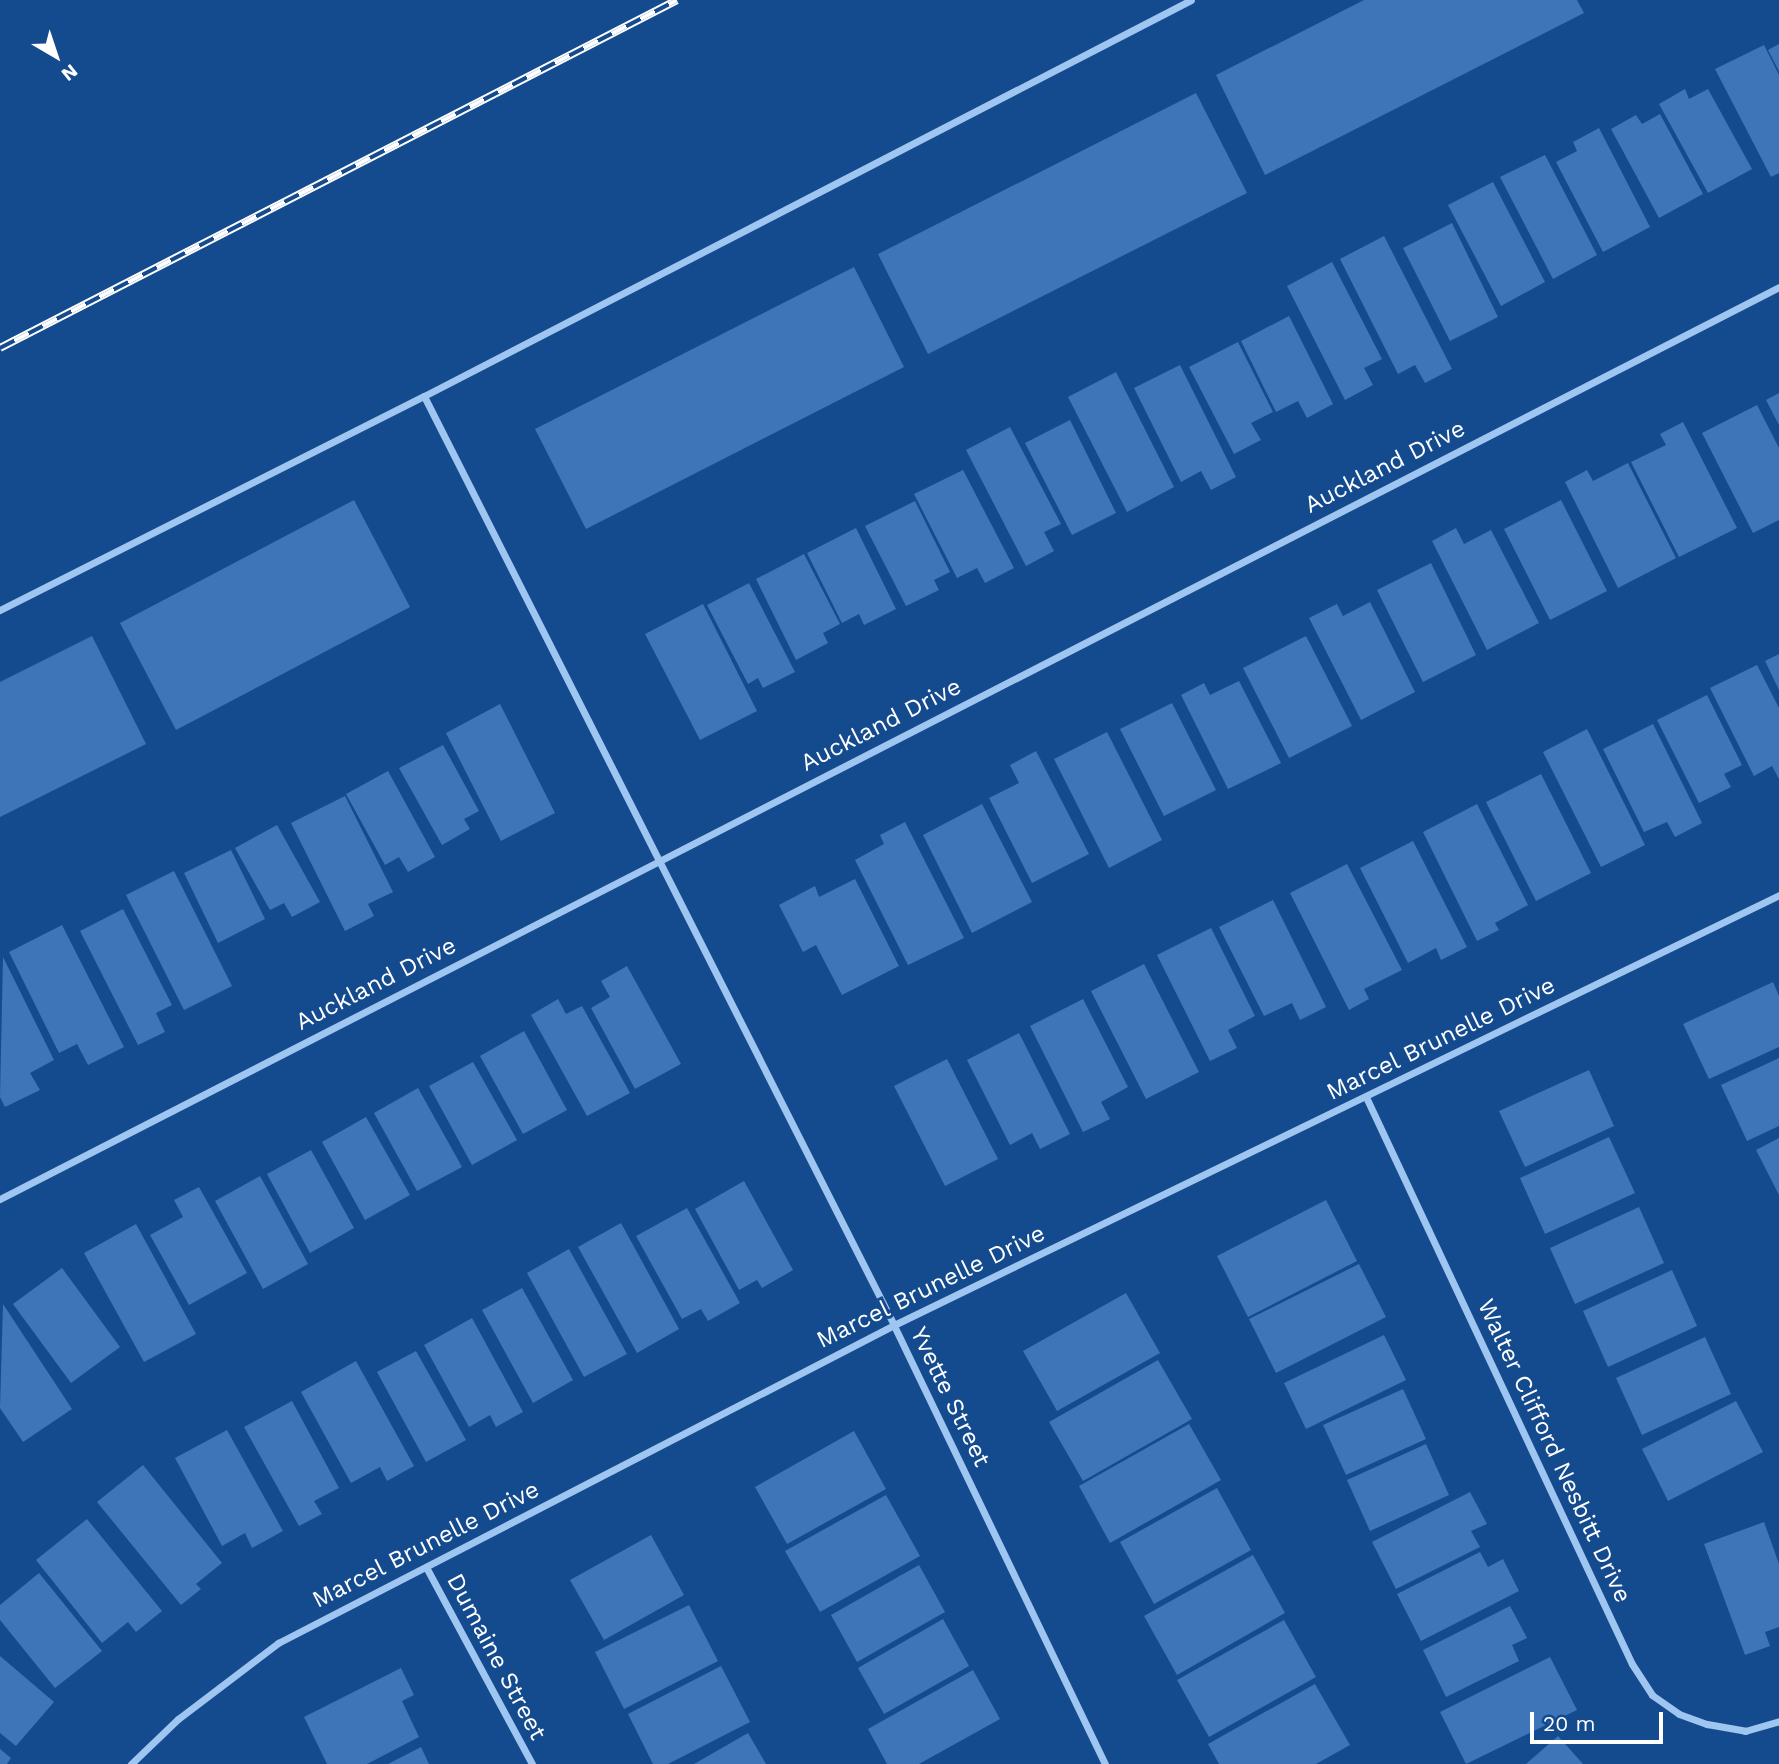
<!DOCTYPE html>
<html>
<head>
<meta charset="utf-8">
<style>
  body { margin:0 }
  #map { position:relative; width:1779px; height:1764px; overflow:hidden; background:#144b8f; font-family:"Work Sans",sans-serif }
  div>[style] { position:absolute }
  .building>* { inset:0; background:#3d75b8 }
  .minor>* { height:7px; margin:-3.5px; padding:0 3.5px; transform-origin:3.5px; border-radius:3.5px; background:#9fc5f1 }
  .rail>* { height:8px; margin-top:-4px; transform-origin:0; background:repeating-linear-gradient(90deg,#144b8f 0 16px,#fff 0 32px); box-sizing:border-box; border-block:2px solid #fff }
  span { translate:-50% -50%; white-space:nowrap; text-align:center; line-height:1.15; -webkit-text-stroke:6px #144b8f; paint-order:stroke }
  .street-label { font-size:24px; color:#fff }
  .north { position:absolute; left:21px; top:21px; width:70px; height:70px; -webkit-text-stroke:5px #144b8f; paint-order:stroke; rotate:141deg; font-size:19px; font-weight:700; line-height:28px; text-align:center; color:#fff }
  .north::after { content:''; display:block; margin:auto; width:24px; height:32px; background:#fff; clip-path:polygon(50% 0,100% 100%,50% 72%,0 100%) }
  .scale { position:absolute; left:1530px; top:1712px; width:133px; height:32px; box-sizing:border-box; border:4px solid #fff; border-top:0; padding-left:9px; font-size:21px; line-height:24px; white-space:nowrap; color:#fff; -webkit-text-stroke:5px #144b8f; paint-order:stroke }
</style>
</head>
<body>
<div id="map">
  <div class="building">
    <i style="clip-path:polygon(1364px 0,1577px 0,1584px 13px,1265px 175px,1216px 75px)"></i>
    <i style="clip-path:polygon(1779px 44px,1779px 71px,1768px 50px)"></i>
    <i style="clip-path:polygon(1764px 45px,1779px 75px,1779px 173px,1771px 177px,1715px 69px)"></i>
    <i style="clip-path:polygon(1685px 89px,1689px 99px,1708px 89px,1752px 169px,1708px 193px,1659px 104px)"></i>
    <i style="clip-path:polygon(1196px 93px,1247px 193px,928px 354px,878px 254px)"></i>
    <i style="clip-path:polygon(1660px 114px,1703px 194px,1659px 218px,1611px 129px,1636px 115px,1642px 124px)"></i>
    <i style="clip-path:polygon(1599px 128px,1650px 227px,1603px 252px,1556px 162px,1577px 151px,1573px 142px)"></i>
    <i style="clip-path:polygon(1545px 155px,1597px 255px,1553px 279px,1500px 177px)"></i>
    <i style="clip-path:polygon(1493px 182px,1545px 282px,1501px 306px,1448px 205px)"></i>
    <i style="clip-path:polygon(1452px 223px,1498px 317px,1450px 341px,1403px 248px)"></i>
    <i style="clip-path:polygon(1384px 236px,1452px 369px,1425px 383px,1415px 365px,1398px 374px,1340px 259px)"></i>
    <i style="clip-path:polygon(1332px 262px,1382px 359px,1364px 368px,1373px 385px,1345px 400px,1287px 286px)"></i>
    <i style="clip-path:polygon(854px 267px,904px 367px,586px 529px,535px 429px)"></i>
    <i style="clip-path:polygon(1289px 316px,1333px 404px,1307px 418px,1298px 401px,1276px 412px,1241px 341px)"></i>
    <i style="clip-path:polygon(1238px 342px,1273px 412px,1251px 423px,1261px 440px,1234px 454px,1189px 367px)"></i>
    <i style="clip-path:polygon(1180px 365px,1236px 477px,1211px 490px,1201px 471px,1181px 482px,1134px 388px)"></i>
    <i style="clip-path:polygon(1116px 372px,1174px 487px,1127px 512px,1068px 397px)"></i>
    <i style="clip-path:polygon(1779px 393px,1779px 425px,1766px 400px)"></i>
    <i style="clip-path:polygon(1757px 405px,1779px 448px,1779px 520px,1753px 533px,1702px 433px)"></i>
    <i style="clip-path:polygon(1070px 420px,1116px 513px,1072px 535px,1025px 443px)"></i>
    <i style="clip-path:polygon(1683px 422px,1737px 528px,1679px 557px,1631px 462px,1666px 445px,1660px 434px)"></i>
    <i style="clip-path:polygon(1010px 427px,1061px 524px,1044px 532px,1054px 551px,1026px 566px,966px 450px)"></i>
    <i style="clip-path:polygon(1628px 463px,1676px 558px,1618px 588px,1565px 482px,1587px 470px,1593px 481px)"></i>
    <i style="clip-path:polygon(963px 470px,1014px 568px,985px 583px,977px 568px,957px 578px,914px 494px)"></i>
    <i style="clip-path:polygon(354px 500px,410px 607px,176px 730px,120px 623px)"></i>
    <i style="clip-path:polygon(1561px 500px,1607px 591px,1550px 620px,1504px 529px)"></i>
    <i style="clip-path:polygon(915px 501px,950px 572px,934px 580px,939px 590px,906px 606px,865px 526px)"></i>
    <i style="clip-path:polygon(856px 528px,896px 609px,864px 625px,859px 614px,842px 623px,807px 553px)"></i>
    <i style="clip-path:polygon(1456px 528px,1464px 544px,1491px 530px,1539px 623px,1487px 650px,1432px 541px)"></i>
    <i style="clip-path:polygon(804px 554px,840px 624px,823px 633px,828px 643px,796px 660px,756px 579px)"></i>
    <i style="clip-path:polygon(1431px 563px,1476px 655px,1423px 682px,1377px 590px)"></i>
    <i style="clip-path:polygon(749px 583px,795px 672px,763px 688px,758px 678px,748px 684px,707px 605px)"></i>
    <i style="clip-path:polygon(1370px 602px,1415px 692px,1361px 720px,1309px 618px,1337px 604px,1343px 616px)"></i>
    <i style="clip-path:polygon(703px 604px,757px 711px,700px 740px,645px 634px)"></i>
    <i style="clip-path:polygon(92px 636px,146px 744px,0 817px,0 682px)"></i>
    <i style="clip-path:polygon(1306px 636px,1352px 726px,1289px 758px,1243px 668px)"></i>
    <i style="clip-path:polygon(1779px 654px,1779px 690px,1765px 661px)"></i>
    <i style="clip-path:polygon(1757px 665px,1779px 708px,1779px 779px,1772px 766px,1754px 776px,1710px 688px)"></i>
    <i style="clip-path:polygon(1239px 681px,1281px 763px,1228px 789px,1181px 695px,1204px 683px,1210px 695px)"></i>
    <i style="clip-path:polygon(1707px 695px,1742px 765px,1724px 774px,1731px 787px,1699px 803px,1657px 720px)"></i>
    <i style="clip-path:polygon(1172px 703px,1216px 790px,1164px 816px,1120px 729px)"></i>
    <i style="clip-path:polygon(500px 704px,555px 813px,501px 841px,446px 733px)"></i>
    <i style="clip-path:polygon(1653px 724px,1702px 823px,1675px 837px,1667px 822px,1644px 832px,1603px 749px)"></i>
    <i style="clip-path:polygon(1587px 729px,1645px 845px,1601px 867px,1543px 752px)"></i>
    <i style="clip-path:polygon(1107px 732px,1162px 840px,1109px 868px,1054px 759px)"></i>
    <i style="clip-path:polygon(443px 745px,479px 811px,464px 819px,470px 829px,442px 845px,399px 768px)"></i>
    <i style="clip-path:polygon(1036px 751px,1089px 854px,1032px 883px,989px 798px,1019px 783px,1010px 765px)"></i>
    <i style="clip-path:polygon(388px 771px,435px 857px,408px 872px,399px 857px,385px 865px,346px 794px)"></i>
    <i style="clip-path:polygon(1541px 774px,1591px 873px,1536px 901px,1486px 802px)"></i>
    <i style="clip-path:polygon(345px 796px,393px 892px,368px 904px,374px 916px,345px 931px,291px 823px)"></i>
    <i style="clip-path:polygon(982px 804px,1032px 902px,972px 933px,923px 835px)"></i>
    <i style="clip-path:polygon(1477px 804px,1528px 905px,1495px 923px,1499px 930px,1477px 941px,1423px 832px)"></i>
    <i style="clip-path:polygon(905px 822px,964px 938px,908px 965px,855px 860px,884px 844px,880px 835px)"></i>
    <i style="clip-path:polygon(277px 825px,320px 902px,292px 917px,284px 903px,270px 910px,235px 848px)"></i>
    <i style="clip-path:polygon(1413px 841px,1467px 947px,1441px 960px,1436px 948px,1408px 963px,1360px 868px)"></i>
    <i style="clip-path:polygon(231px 850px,265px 919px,218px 943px,184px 873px)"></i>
    <i style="clip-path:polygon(1347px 864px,1402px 970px,1364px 989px,1369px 999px,1349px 1010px,1290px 893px)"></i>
    <i style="clip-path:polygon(174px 871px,232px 986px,184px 1010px,126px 895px)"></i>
    <i style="clip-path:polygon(855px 879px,899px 966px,842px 995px,816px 945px,803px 952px,779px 905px,815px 886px,819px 897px)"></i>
    <i style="clip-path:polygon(1273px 900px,1326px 1007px,1300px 1020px,1292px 1003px,1264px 1016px,1219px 927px)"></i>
    <i style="clip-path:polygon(123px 909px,172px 1005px,156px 1013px,165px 1032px,138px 1045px,80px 931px)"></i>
    <i style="clip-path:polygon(62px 925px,124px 1047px,88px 1065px,77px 1044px,59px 1053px,9px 952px)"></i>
    <i style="clip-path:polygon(1211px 928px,1255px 1016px,1228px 1030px,1237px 1048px,1210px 1061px,1157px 955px)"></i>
    <i style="clip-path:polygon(3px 957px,54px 1060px,30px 1073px,40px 1090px,5px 1107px,0 1097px)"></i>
    <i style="clip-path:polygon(1144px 964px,1199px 1072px,1146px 1099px,1091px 991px)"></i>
    <i style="clip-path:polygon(627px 966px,681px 1064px,635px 1089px,591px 1008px,610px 997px,601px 981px)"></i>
    <i style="clip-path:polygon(1773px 982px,1779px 996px,1779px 1047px,1709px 1079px,1683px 1024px)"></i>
    <i style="clip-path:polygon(558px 999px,566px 1014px,582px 1006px,630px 1093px,587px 1116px,531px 1015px)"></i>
    <i style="clip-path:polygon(1083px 999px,1128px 1087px,1101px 1102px,1110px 1119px,1083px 1132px,1030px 1026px)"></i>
    <i style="clip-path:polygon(524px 1031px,567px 1110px,523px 1134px,480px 1056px)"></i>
    <i style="clip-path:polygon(1019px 1033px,1070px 1134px,1040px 1149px,1032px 1133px,1010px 1145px,967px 1060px)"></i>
    <i style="clip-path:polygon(1779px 1058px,1779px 1126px,1747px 1141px,1721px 1085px)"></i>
    <i style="clip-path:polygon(947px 1059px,998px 1159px,945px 1186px,894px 1086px)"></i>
    <i style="clip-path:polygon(473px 1062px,517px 1140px,472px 1165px,429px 1086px)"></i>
    <i style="clip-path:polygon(1589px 1070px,1614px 1126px,1525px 1167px,1499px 1111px)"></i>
    <i style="clip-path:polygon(418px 1088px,462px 1167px,417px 1191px,374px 1113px)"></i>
    <i style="clip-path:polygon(366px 1117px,410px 1195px,365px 1220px,322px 1142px)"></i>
    <i style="clip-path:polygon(1609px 1137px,1635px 1193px,1545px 1234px,1520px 1178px)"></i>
    <i style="clip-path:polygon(1779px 1138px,1779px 1195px,1756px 1150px)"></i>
    <i style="clip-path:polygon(311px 1150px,354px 1228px,310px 1253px,267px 1174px)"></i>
    <i style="clip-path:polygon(260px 1176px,308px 1264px,263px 1289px,215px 1201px)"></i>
    <i style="clip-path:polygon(744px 1181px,793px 1270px,762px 1288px,757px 1280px,739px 1290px,695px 1209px)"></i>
    <i style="clip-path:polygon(199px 1187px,247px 1273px,189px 1305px,150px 1235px,183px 1217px,174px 1200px)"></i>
    <i style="clip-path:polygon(1326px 1200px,1357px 1261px,1248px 1317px,1217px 1256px)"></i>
    <i style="clip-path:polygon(1639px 1207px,1664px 1263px,1575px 1304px,1550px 1248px)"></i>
    <i style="clip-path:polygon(687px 1208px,740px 1303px,708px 1321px,701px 1309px,682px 1319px,636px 1236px)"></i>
    <i style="clip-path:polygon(621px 1223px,679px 1329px,637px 1353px,578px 1247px)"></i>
    <i style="clip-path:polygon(136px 1224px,196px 1334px,144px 1362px,84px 1253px)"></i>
    <i style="clip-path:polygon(569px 1249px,627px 1354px,584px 1377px,527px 1273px)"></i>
    <i style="clip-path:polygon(1359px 1264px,1386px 1317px,1276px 1373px,1249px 1319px)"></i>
    <i style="clip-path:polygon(62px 1268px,120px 1347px,71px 1383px,13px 1304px)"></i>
    <i style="clip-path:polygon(1672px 1270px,1697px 1326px,1608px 1367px,1583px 1311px)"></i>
    <i style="clip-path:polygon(522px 1288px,573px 1380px,533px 1403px,482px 1310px)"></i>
    <i style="clip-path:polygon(1126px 1293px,1160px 1353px,1057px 1411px,1023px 1351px)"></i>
    <i style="clip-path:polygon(3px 1304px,72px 1409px,23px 1442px,0 1408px)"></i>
    <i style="clip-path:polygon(472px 1318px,523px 1412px,496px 1427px,490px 1415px,469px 1427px,424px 1345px)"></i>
    <i style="clip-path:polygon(1384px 1335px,1406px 1380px,1306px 1429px,1284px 1383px)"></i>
    <i style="clip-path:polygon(1705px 1337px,1731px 1394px,1642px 1435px,1616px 1378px)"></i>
    <i style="clip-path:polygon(416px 1351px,466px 1440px,426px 1462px,377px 1372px)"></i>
    <i style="clip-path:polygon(1158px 1360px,1192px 1419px,1083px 1481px,1049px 1422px)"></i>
    <i style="clip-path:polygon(356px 1361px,414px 1466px,387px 1481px,380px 1467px,351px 1483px,301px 1392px)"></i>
    <i style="clip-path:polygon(1403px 1389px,1426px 1439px,1346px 1475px,1323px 1425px)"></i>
    <i style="clip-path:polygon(292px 1401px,339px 1488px,314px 1501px,322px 1514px,299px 1526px,244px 1427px)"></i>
    <i style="clip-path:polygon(1736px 1401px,1763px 1452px,1668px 1501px,1642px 1449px)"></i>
    <i style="clip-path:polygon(1189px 1424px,1221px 1480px,1110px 1543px,1079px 1486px)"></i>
    <i style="clip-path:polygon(227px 1430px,283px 1531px,252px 1548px,245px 1533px,222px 1546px,175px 1458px)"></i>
    <i style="clip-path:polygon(854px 1431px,886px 1489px,787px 1544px,755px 1487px)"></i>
    <i style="clip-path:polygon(1426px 1444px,1449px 1495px,1370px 1531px,1347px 1480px)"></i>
    <i style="clip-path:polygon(143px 1465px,222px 1563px,196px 1584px,201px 1589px,181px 1605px,97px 1502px)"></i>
    <i style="clip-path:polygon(1217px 1488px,1251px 1550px,1154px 1604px,1120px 1542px)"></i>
    <i style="clip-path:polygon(1470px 1492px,1487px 1524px,1471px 1531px,1480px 1547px,1396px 1589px,1372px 1542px)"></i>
    <i style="clip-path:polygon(886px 1495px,920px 1556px,820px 1612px,785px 1551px)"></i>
    <i style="clip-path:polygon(87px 1519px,162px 1611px,136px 1632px,128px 1622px,102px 1643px,36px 1560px)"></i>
    <i style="clip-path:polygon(1764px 1522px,1779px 1564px,1779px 1627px,1765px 1632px,1770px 1646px,1745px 1655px,1704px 1544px)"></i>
    <i style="clip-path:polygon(651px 1535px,684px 1595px,604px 1640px,570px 1580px)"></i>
    <i style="clip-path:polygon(1480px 1552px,1488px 1567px,1503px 1559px,1519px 1591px,1421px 1641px,1397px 1594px)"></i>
    <i style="clip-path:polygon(1253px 1555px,1285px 1613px,1177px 1675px,1144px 1616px)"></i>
    <i style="clip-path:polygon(919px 1565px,945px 1612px,857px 1662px,831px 1615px)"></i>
    <i style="clip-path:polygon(39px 1573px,102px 1651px,55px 1688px,0 1620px,0 1605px)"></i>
    <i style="clip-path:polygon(689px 1605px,718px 1661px,624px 1709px,595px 1652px)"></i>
    <i style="clip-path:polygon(1510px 1606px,1527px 1638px,1512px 1645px,1519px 1661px,1446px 1697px,1423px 1650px)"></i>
    <i style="clip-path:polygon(943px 1619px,969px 1666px,884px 1714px,858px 1668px)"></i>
    <i style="clip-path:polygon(1284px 1620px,1316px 1677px,1209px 1737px,1177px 1680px)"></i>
    <i style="clip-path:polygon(0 1656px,54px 1702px,16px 1746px,0 1733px)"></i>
    <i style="clip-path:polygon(1550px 1657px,1577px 1710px,1466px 1764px,1440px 1712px)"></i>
    <i style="clip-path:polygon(721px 1666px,750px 1722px,668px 1764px,653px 1764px,628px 1714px)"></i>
    <i style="clip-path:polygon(401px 1668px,414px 1695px,402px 1701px,419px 1737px,367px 1764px,327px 1764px,304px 1717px)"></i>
    <i style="clip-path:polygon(973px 1670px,1000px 1719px,919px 1764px,887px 1764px,868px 1729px)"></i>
    <i style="clip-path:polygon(1315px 1684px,1350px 1745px,1316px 1764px,1219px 1764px,1208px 1744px)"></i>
    <i style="clip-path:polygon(748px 1733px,766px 1764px,694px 1764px)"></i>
    <i style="clip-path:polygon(1558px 1736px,1583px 1764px,1526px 1764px)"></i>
    <i style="clip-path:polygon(421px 1747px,429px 1764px,388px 1764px)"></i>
    <i style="clip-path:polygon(0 1749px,11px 1758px,7px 1764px,0 1764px)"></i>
  </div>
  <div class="minor">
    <i style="left:0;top:610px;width:475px;rotate:-26.8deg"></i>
    <i style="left:1366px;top:1097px;width:626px;rotate:64.87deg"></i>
    <i style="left:1632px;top:1664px;width:37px;rotate:57deg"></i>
    <i style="left:1652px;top:1695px;width:33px;rotate:35deg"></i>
    <i style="left:1679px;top:1714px;width:30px;rotate:20deg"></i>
    <i style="left:1707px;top:1724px;width:39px;rotate:10deg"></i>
    <i style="left:1745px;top:1731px;width:35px;rotate:-16deg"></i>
    <i style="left:0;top:1199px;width:1999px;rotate:-27.14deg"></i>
    <i style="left:426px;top:1567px;width:224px;rotate:61.7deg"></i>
    <i style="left:131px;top:1764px;width:65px;rotate:-43.8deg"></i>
    <i style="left:178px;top:1719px;width:126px;rotate:-37.2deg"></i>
    <i style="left:278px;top:1643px;width:693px;rotate:-27.3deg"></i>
    <i style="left:894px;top:1325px;width:984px;rotate:-25.91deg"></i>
    <i style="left:1105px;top:1764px;width:487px;rotate:-115.7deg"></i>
    <i style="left:894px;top:1325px;width:1041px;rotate:-116.84deg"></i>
    <i style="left:424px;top:396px;width:863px;rotate:-27.31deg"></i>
  </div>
  <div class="rail">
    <i style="left:0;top:348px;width:761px;rotate:-27.2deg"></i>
  </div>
  <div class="street-label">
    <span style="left:1385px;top:467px;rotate:-27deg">Auckland Drive</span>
    <span style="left:881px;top:725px;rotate:-27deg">Auckland Drive</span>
    <span style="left:376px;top:984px;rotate:-27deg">Auckland Drive</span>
    <span style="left:1441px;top:1039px;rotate:-26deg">Marcel Brunelle Drive</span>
    <span style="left:931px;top:1287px;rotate:-26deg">Marcel Brunelle Drive</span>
    <span style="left:950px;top:1397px;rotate:64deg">Yvette Street</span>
    <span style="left:1554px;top:1451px;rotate:65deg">Walter Clifford Nesbitt Drive</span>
    <span style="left:426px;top:1545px;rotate:-27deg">Marcel Brunelle Drive</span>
    <span style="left:496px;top:1657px;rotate:62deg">Dumaine Street</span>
  </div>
  <div class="north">N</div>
  <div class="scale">20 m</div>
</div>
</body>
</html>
